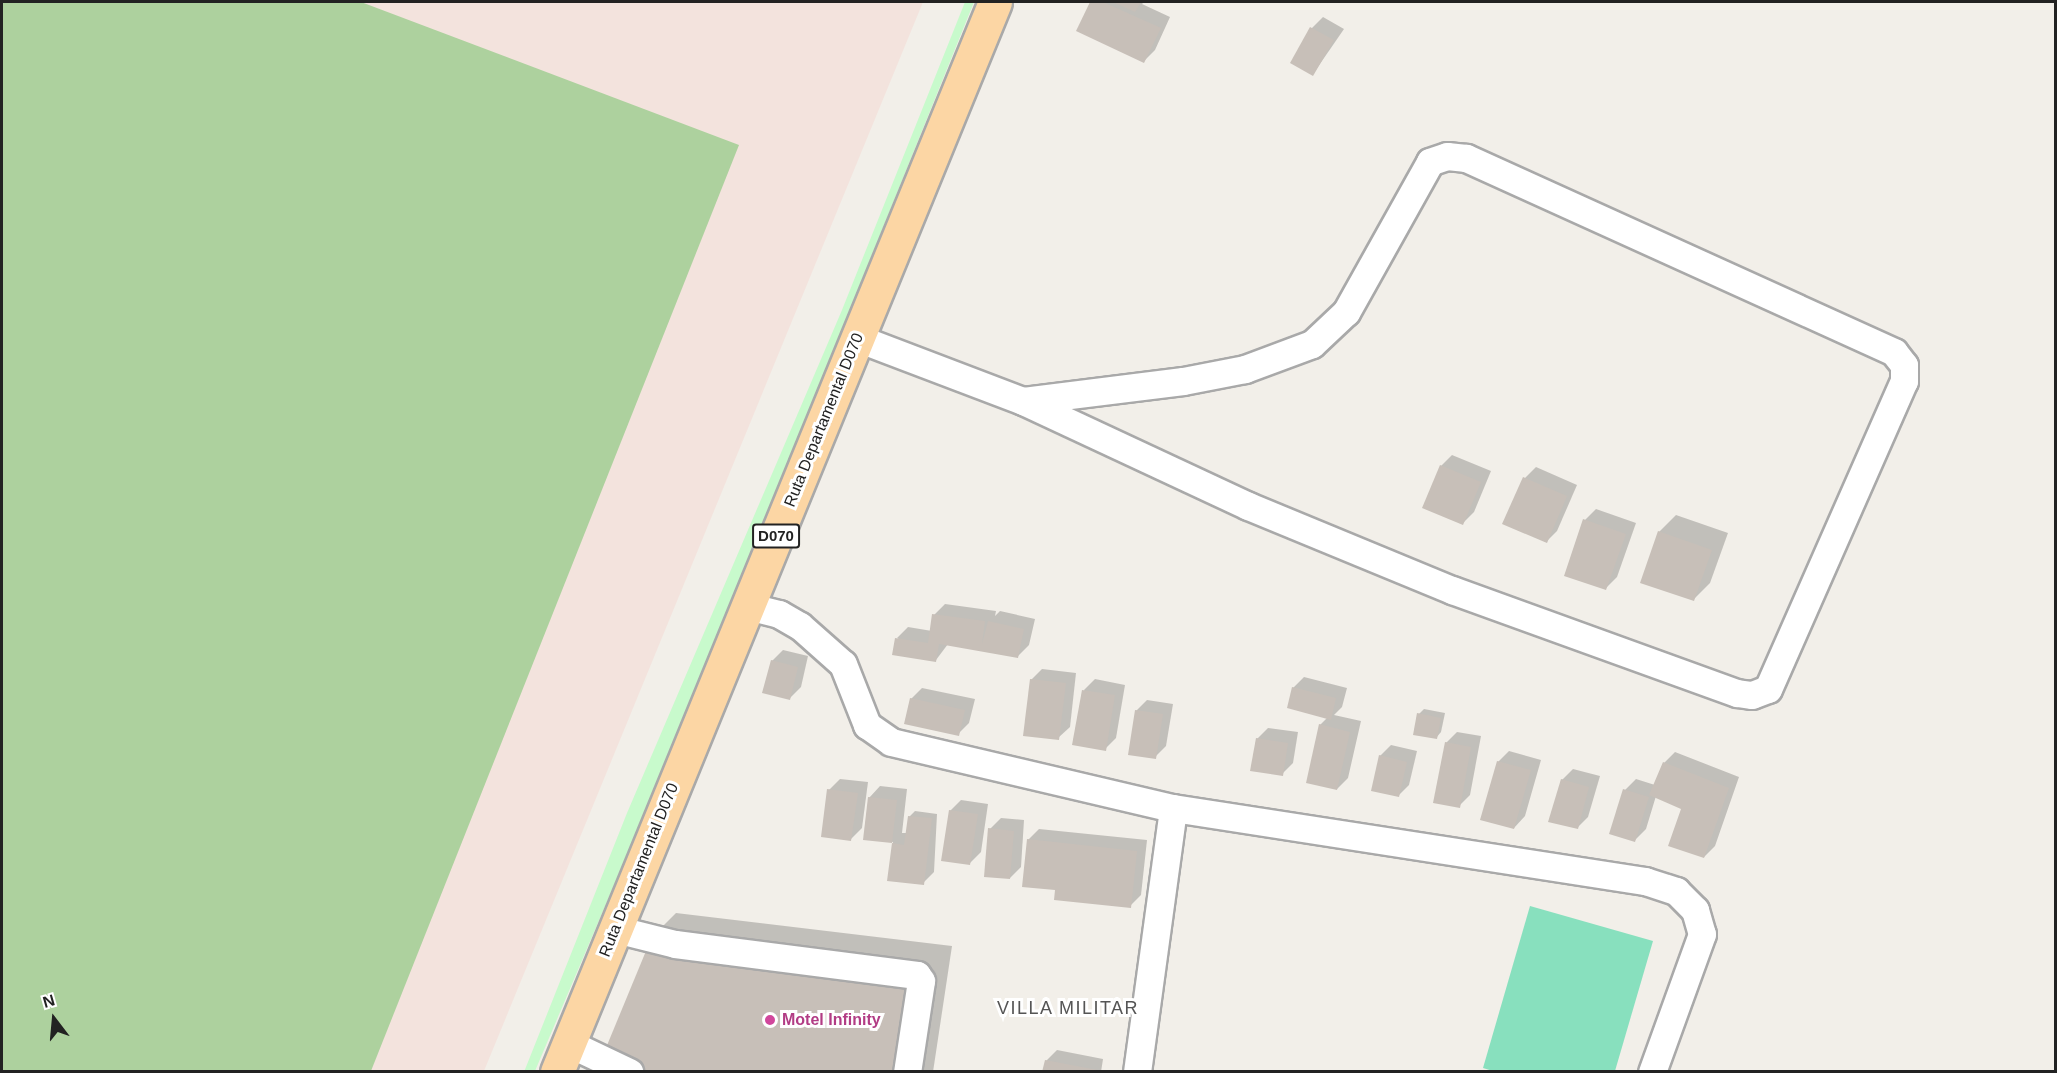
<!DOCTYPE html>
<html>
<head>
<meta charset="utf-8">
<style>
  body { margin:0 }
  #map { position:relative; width:2057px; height:1073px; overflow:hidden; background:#f2efe9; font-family:Arial,sans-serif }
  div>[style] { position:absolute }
  .military>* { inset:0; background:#f3e3dd }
  .forest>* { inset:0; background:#add19e }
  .park>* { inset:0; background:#c8facc }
  .pitch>* { inset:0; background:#88e0be }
  .shadow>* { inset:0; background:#0003 }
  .building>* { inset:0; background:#c7bfb8 }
  .roads { filter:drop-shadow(2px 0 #a9a9a9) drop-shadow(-2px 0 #a9a9a9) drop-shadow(0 2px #a9a9a9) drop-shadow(0 -2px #a9a9a9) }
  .minor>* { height:27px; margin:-13.5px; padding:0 13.5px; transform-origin:13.5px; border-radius:13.5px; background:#fff }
  .major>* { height:33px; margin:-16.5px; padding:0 16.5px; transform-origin:16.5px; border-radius:16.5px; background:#fcd6a4 }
  .dots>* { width:16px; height:16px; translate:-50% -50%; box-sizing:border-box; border:3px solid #fff; border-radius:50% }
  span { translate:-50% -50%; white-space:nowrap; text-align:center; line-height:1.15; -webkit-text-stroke:6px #fff; paint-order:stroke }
  .shield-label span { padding:2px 4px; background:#fff; border:2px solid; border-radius:4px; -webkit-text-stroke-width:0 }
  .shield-label { font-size:15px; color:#222; font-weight:700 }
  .street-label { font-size:16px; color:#222 }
  .hotel-label { font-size:16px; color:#b23c85; font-weight:700 }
  .left { translate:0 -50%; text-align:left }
  .neighbourhood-label { font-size:18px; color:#555; letter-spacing:1.5px }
  .frame { position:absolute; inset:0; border:3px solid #222; pointer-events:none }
  .north { position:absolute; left:24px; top:989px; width:60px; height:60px; -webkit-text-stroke:4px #fff; paint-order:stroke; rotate:344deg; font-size:16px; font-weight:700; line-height:24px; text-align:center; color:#222 }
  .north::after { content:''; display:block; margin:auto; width:21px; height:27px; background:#222; clip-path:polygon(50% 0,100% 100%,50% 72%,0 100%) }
</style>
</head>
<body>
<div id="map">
  <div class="military">
    <i style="clip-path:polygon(2px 2px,923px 2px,484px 1071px,2px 1072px)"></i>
  </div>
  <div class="forest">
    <i style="clip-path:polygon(2px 2px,361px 2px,739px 145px,371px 1071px,2px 1071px)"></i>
  </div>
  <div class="park">
    <i style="clip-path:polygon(965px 2px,974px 2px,691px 704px,535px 1071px,524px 1072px,627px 813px,842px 310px)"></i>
  </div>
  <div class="pitch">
    <i style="clip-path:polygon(1530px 906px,1653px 941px,1615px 1071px,1496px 1072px,1483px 1068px)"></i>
  </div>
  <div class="shadow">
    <i style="clip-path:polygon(1092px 2px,1144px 2px,1142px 4px,1170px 17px,1155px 50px,1144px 61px,1078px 31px)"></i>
    <i style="clip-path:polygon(1323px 17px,1344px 29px,1313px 74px,1312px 28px)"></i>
    <i style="clip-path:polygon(1452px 455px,1491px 471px,1474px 512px,1463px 523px,1441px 466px)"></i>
    <i style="clip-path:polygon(1536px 467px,1577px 485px,1557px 531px,1546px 542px,1504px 523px,1525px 478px)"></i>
    <i style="clip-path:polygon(1596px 509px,1636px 523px,1617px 577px,1606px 588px,1585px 520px)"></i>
    <i style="clip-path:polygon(1676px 515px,1728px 533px,1710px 583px,1694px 599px,1659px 532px)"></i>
    <i style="clip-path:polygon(945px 604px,996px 611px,995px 616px,1000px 611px,1035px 619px,1029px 645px,1018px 656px,948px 644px,936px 660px,897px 638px,908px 627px,932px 631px,934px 615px)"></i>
    <i style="clip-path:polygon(783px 650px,808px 656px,801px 687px,790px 698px,772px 661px)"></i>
    <i style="clip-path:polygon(1042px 669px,1076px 673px,1070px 727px,1058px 738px,1031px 680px)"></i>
    <i style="clip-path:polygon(1304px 677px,1347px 688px,1342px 707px,1334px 715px,1361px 721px,1348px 778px,1337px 789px,1320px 725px,1328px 717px,1293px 688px)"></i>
    <i style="clip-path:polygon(1095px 679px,1125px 685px,1116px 738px,1105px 749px,1084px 690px)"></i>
    <i style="clip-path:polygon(922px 688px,975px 699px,969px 723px,958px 734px,911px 699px)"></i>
    <i style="clip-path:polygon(1147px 700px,1173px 704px,1166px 746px,1155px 757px,1136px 711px)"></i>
    <i style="clip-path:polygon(1424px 709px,1445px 713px,1441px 732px,1436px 738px,1419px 714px)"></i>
    <i style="clip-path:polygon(1268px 728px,1298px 732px,1293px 763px,1282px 774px,1257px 739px)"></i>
    <i style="clip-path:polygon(1457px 732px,1481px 736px,1470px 795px,1459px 806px,1446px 743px)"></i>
    <i style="clip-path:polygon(1391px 745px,1417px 751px,1409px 785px,1398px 796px,1380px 756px)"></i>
    <i style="clip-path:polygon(1509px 751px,1541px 760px,1525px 816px,1514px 828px,1498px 762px)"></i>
    <i style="clip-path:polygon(1675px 752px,1739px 777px,1715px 846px,1704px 857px,1683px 808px,1656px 796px,1646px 829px,1635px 840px,1625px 790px,1636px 779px,1655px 785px,1664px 763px)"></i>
    <i style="clip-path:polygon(1573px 769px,1600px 776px,1588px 817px,1577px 828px,1562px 780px)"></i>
    <i style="clip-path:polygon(840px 779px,868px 782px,862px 828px,851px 839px,829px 790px)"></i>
    <i style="clip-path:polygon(880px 786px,907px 789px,902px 833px,907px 833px,910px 816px,915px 811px,937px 814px,934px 872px,923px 883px,889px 879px,893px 842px,864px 839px,869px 798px)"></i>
    <i style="clip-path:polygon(961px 800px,988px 804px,981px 852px,970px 863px,950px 811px)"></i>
    <i style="clip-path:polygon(1001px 818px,1024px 820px,1021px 867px,1010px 878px,990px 829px)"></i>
    <i style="clip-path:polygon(1039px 829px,1147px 840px,1141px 895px,1130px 906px,1057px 889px,1028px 840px)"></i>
    <i style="clip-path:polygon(676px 913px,952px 946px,933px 1072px,597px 1072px,654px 935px)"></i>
    <i style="clip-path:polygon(1057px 1050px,1103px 1059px,1101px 1072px,1044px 1072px,1046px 1061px)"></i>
  </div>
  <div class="building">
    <i style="clip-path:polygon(1090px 2px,1103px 2px,1161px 28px,1144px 63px,1076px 31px)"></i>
    <i style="clip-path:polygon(1113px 2px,1141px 2px,1135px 12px)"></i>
    <i style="clip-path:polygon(1310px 27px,1334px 40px,1313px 76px,1290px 63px)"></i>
    <i style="clip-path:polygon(1440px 465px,1481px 482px,1463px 525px,1422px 508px)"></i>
    <i style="clip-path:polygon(1523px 477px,1567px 496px,1547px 543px,1502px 524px)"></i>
    <i style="clip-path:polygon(1583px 519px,1626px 534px,1606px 590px,1564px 576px)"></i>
    <i style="clip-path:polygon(1658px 531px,1712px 550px,1694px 601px,1640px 583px)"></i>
    <i style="clip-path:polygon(932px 614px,985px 621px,982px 644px,988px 621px,1024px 629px,1018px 658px,939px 644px,936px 662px,892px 655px,895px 638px,928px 643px)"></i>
    <i style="clip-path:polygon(771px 660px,798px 667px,790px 700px,762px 693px)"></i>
    <i style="clip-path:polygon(1030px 679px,1066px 683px,1059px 740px,1023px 736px)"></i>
    <i style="clip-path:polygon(1292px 687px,1336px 698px,1331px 720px,1287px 708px)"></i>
    <i style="clip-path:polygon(1082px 690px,1115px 695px,1106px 751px,1072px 745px)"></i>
    <i style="clip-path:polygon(910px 698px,965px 710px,959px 736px,904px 724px)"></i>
    <i style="clip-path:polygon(1135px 710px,1163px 714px,1156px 759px,1128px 755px)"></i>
    <i style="clip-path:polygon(1417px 713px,1441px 718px,1437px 739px,1413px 735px)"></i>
    <i style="clip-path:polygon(1319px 724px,1350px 732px,1337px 790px,1306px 783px)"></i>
    <i style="clip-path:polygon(1256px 738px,1288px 743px,1283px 776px,1250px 771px)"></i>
    <i style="clip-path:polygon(1445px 742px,1471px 747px,1460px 808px,1433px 803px)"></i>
    <i style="clip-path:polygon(1379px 755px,1407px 762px,1399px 797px,1371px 791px)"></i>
    <i style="clip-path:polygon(1497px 761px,1531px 770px,1514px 829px,1480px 820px)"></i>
    <i style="clip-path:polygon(1663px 762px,1729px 788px,1704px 858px,1668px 846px,1681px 809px,1649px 795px)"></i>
    <i style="clip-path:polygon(1561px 779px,1589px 787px,1578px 829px,1548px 822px)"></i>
    <i style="clip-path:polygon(827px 789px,858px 793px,851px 841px,821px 837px)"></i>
    <i style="clip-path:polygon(1623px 789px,1649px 797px,1635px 842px,1609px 834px)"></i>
    <i style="clip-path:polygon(868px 797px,897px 800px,892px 843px,863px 840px)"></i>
    <i style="clip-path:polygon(949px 810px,978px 814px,970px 865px,941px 861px)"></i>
    <i style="clip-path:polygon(908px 816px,932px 818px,924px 885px,887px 881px,892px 843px,904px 845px)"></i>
    <i style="clip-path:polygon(988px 828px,1014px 831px,1010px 879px,984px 877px)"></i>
    <i style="clip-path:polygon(1027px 839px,1137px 851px,1131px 908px,1054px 900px,1055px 890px,1022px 887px)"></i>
    <i style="clip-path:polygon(653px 934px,931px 968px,916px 1072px,596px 1072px)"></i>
    <i style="clip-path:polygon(1045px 1060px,1097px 1070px,1096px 1072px,1042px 1072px)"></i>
  </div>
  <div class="roads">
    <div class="minor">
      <i style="left:857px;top:338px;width:178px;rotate:20.8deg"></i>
      <i style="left:1023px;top:401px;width:248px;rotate:25deg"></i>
      <i style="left:1248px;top:506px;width:221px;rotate:22.4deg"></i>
      <i style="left:1452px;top:590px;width:303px;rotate:19.9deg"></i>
      <i style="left:1737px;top:693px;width:15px;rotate:8deg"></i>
      <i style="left:1752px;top:695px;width:17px;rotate:-21deg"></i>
      <i style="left:1768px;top:689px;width:337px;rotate:-66.2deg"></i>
      <i style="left:1904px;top:381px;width:16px;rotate:-90deg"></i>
      <i style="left:1904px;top:365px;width:16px;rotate:-128deg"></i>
      <i style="left:1894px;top:352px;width:470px;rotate:-155.6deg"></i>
      <i style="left:1466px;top:158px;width:19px;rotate:-174deg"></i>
      <i style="left:1447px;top:156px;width:18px;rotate:161deg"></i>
      <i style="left:1430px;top:162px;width:172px;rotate:119.2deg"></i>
      <i style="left:1346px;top:312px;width:47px;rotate:136.7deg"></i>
      <i style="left:1312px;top:344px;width:72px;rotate:159.5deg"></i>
      <i style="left:1245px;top:369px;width:63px;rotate:169deg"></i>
      <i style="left:1183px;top:381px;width:161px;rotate:172.9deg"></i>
      <i style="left:747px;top:606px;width:33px;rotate:14deg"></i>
      <i style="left:779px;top:614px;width:24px;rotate:30deg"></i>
      <i style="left:800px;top:626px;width:57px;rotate:41.5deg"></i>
      <i style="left:843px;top:664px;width:66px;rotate:68.5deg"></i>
      <i style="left:867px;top:725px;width:29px;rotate:35deg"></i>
      <i style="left:891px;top:742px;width:290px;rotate:13.2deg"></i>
      <i style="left:1173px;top:808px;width:478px;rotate:8.8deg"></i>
      <i style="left:1645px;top:881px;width:33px;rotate:18deg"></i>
      <i style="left:1676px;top:891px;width:27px;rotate:45deg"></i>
      <i style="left:1695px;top:910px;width:25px;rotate:74deg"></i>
      <i style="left:1702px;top:934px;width:147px;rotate:109.9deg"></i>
      <i style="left:615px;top:929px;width:62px;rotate:14deg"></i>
      <i style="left:675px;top:944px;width:244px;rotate:7.3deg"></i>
      <i style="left:917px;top:975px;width:7px;rotate:56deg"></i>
      <i style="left:921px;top:981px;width:92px;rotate:98.7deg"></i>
      <i style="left:568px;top:1043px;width:68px;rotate:25.4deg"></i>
      <i style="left:1137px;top:1072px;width:266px;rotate:-82.2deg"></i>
    </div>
    <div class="major">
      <i style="left:557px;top:1072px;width:1156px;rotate:-67.74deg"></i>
    </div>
  </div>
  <div class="dots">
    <i style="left:770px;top:1020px;background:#d1479c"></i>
  </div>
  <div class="shield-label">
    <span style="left:776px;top:536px">D070</span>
  </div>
  <div class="street-label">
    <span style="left:824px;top:420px;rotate:-68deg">Ruta Departamental D070</span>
    <span style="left:639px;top:870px;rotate:-68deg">Ruta Departamental D070</span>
  </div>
  <div class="hotel-label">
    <span class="left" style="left:782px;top:1020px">Motel Infinity</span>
  </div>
  <div class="neighbourhood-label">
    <span style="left:1068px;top:1008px">VILLA MILITAR</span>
  </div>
  <div class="frame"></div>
  <div class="north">N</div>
</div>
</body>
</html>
